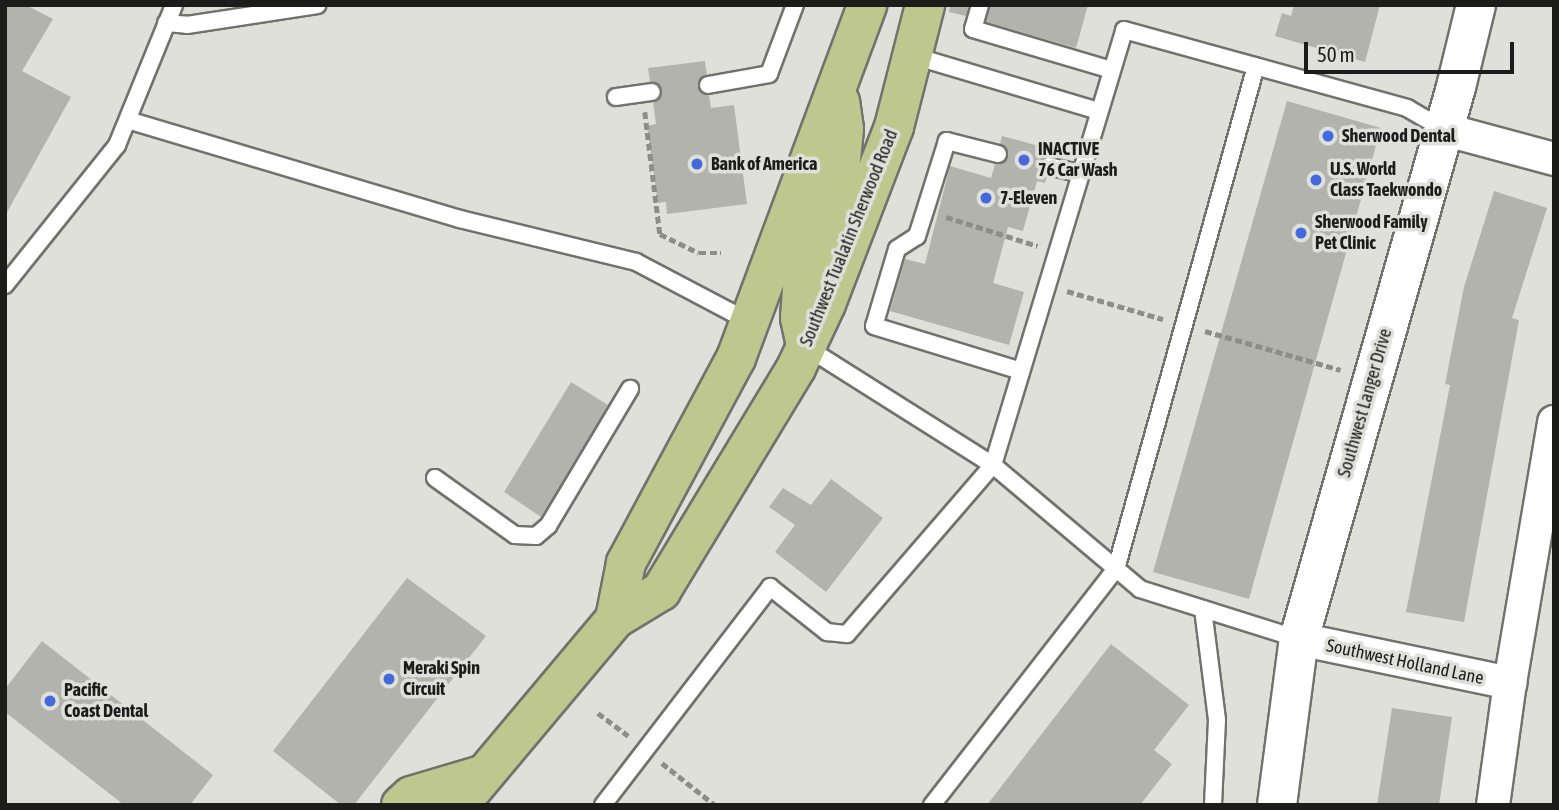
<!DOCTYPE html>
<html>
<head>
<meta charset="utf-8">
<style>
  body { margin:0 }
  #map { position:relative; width:1559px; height:810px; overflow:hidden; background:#dfe0da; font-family:"Asap Condensed",sans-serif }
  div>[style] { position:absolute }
  .building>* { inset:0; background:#b2b3ad }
  .path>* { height:4.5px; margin-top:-2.25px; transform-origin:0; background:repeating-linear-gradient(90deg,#8d8e89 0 7px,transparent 0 10.5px) }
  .roads { filter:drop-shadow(2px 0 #71726c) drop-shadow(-2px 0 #71726c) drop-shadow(0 2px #71726c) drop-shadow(0 -2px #71726c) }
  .service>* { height:16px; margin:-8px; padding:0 8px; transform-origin:8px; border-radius:8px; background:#fff }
  .minor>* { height:32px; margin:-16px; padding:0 16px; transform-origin:16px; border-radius:16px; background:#fff }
  .tertiary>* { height:38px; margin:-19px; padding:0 19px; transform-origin:19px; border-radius:19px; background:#fff }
  .trunk>* { height:38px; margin:-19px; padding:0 19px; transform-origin:19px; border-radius:19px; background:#bec78e }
  .dots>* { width:19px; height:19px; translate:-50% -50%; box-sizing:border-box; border:4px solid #dfe0da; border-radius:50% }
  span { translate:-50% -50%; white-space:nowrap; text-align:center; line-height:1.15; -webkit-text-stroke:7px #dfe0da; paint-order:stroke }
  .poi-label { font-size:18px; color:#1c1d1b; font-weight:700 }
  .left { translate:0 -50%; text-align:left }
  .street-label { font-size:18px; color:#1c1d1b }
  .frame { position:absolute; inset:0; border:7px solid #1c1d1b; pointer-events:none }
  .scale { position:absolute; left:1304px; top:42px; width:210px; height:32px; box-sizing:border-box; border:4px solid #1c1d1b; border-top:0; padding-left:9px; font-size:21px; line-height:24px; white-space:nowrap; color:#1c1d1b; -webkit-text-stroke:5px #dfe0da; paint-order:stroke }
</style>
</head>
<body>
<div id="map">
  <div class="building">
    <i style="clip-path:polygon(5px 5px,26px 5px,53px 19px,22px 71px,71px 97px,5px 216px)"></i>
    <i style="clip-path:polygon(950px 5px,969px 5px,966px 16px,949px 12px)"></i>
    <i style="clip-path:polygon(990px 5px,1088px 5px,1076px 48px,986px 22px)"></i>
    <i style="clip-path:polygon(1294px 5px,1380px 5px,1365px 62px,1275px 36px,1282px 13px,1291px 16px)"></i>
    <i style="clip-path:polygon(705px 61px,707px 75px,698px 81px,700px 91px,709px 95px,711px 108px,734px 105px,747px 204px,667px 214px,666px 202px,658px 203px,647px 126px,656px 124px,653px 102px,662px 91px,650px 82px,648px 68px)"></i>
    <i style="clip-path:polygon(1287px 101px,1381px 128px,1249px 599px,1153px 572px)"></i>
    <i style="clip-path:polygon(1002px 136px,1054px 150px,1039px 163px,1047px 176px,1045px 183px,1037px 181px,1023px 231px,1008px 227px,993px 283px,1024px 292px,1009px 345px,890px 311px,905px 259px,925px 264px,950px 166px,991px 178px,995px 164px,1008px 157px,1000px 144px)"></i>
    <i style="clip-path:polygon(1494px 191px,1547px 208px,1512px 318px,1519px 320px,1464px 622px,1406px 612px,1450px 385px,1445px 384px,1464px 287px)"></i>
    <i style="clip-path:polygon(571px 382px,608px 405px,541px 517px,504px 492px)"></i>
    <i style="clip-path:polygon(831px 479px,883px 518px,826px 592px,775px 552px,795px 525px,769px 507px,783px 488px,811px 505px)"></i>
    <i style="clip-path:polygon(407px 578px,486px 636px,354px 805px,341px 805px,273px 751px)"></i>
    <i style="clip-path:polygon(42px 641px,213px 775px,190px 805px,124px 805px,5px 712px,5px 689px)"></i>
    <i style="clip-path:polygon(1111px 644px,1189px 705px,1154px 750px,1172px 764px,1161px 778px,1140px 805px,987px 805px)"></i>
    <i style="clip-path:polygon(1392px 708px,1452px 717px,1439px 805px,1377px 805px)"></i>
  </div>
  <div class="path">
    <i style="left:645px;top:112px;width:123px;rotate:83deg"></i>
    <i style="left:660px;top:234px;width:43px;rotate:26deg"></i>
    <i style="left:699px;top:253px;width:22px"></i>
    <i style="left:946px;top:217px;width:96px;rotate:17.5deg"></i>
    <i style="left:1067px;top:291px;width:100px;rotate:16.3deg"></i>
    <i style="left:1205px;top:331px;width:141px;rotate:16deg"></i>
    <i style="left:598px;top:713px;width:38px;rotate:37deg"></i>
    <i style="left:662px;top:763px;width:68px;rotate:38.4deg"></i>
  </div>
  <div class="roads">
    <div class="service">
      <i style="left:980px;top:5px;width:25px;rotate:106deg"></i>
      <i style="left:973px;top:29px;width:144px;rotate:16.5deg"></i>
      <i style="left:166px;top:23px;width:21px;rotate:5deg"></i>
      <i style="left:187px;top:25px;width:132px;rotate:-8.7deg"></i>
      <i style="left:914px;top:56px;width:193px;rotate:16.6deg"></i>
      <i style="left:708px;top:85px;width:62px;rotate:-10.2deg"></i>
      <i style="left:769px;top:74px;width:74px;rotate:-69.4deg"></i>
      <i style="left:616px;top:97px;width:36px;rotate:-8deg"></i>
      <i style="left:131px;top:121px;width:343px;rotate:16.6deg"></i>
      <i style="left:460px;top:219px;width:181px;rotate:13.7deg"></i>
      <i style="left:636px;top:262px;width:129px;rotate:27.8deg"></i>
      <i style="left:998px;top:154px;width:53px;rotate:-165.7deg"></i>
      <i style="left:947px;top:141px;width:100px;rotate:107.5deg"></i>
      <i style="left:917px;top:236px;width:24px;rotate:147deg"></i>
      <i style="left:897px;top:249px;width:80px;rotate:106.6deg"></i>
      <i style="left:874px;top:326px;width:154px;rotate:17deg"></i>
      <i style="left:1049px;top:166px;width:32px;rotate:14deg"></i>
      <i style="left:5px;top:285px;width:179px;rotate:-51.3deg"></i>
      <i style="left:117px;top:145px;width:151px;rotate:-67.8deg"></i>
      <i style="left:806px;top:347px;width:221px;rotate:32.3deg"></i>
      <i style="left:993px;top:465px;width:192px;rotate:40.1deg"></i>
      <i style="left:1140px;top:589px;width:167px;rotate:17.5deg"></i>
      <i style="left:435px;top:478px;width:98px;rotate:35.5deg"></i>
      <i style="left:515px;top:535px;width:21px;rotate:3deg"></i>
      <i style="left:536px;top:536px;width:16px;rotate:-40deg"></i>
      <i style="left:548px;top:526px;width:160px;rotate:-59.1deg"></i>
      <i style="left:1203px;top:609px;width:112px;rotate:82.8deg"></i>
      <i style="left:1217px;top:720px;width:85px;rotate:92.7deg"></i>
      <i style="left:603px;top:805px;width:275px;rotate:-52.5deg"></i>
      <i style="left:770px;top:587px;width:73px;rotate:38.3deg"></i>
      <i style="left:827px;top:632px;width:20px;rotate:6deg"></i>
      <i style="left:847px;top:634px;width:223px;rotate:-49.2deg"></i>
      <i style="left:993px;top:465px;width:454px;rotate:-73.2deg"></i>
      <i style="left:1124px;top:30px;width:294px;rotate:15.4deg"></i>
      <i style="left:1407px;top:108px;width:42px;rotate:30.3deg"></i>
      <i style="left:932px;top:805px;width:299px;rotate:-52.1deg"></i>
      <i style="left:1116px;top:569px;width:522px;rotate:-74.45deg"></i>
    </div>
    <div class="minor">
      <i style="left:1443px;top:129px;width:115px;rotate:15.1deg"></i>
      <i style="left:1299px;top:639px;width:216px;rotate:11.8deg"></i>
      <i style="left:1510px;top:683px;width:265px;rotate:-80.4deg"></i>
      <i style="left:1493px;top:805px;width:123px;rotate:-82.1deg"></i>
    </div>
    <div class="tertiary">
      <i style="left:1277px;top:805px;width:167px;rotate:-82.5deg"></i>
      <i style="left:1299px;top:639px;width:574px;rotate:-74.12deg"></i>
      <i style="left:1456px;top:87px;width:84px;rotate:-76.3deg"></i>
    </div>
    <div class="trunk">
      <i style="left:806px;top:346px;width:29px;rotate:-102deg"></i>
      <i style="left:800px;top:318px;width:30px;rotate:-86deg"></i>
      <i style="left:802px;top:288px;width:123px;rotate:-72deg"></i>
      <i style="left:840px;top:171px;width:42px;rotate:-84.6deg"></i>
      <i style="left:844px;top:129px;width:27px;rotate:-98deg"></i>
      <i style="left:615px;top:619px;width:57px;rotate:-78.9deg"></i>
      <i style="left:626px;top:563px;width:233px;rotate:-61.8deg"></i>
      <i style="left:736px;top:358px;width:377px;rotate:-69.6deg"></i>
      <i style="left:401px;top:805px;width:13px;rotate:-42deg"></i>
      <i style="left:411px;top:796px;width:74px;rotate:-16.5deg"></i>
      <i style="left:459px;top:805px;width:243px;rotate:-50deg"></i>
      <i style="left:615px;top:619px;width:54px;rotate:-31.3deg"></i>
      <i style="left:661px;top:591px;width:261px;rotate:-58.8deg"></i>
      <i style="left:796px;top:368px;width:71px;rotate:-64.9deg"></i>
      <i style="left:826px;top:304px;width:190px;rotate:-69deg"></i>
      <i style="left:894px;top:127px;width:126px;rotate:-75.7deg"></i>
    </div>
  </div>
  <div class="dots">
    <i style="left:1328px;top:136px;background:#436adc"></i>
    <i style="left:1024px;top:160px;background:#436adc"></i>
    <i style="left:697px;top:164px;background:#436adc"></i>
    <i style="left:1316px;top:180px;background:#436adc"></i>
    <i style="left:986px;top:198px;background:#436adc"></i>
    <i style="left:1301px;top:233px;background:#436adc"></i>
    <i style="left:389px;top:679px;background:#436adc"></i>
    <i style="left:50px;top:701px;background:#436adc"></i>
  </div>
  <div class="poi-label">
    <span class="left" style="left:1342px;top:136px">Sherwood Dental</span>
    <span class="left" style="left:1038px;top:160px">INACTIVE<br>76 Car Wash</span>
    <span class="left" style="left:711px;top:164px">Bank of America</span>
    <span class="left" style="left:1330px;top:180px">U.S. World<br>Class Taekwondo</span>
    <span class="left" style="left:1000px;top:198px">7-Eleven</span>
    <span class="left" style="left:1315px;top:233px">Sherwood Family<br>Pet Clinic</span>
    <span class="left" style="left:403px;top:679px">Meraki Spin<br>Circuit</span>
    <span class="left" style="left:64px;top:701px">Pacific<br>Coast Dental</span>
  </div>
  <div class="street-label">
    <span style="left:849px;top:238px;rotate:-68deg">Southwest Tualatin Sherwood Road</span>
    <span style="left:1365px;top:403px;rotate:-74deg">Southwest Langer Drive</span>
    <span style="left:1405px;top:662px;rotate:12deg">Southwest Holland Lane</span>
  </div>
  <div class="frame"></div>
  <div class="scale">50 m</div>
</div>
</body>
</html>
